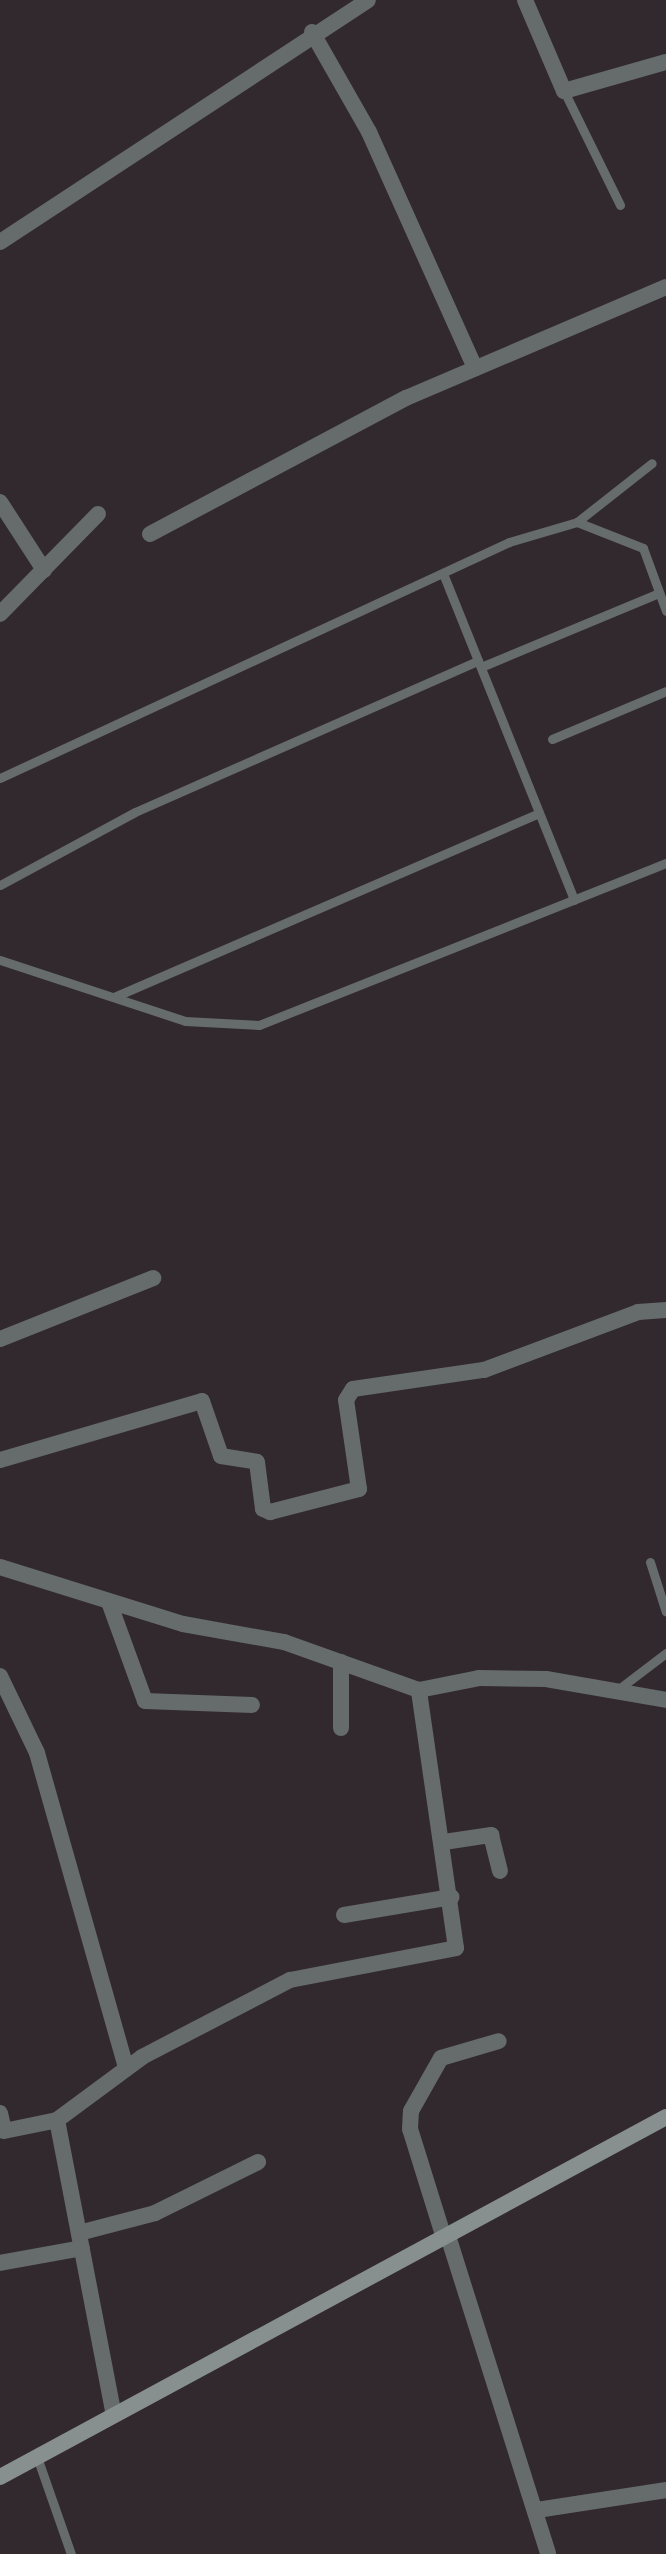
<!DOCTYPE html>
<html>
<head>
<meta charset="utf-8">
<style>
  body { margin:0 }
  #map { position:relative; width:666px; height:2554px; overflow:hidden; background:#31292e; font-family:Merriweather,serif }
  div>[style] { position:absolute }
  .lane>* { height:9px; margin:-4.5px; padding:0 4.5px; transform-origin:4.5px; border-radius:4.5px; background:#666b6b }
  .street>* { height:16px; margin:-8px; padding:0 8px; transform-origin:8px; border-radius:8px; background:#666b6b }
  .secondary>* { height:16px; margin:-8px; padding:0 8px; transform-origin:8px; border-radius:8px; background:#878f8f }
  span { translate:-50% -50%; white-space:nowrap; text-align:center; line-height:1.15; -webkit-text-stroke:7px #31292e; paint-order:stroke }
</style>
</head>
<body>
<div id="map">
  <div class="lane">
    <i style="left:564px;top:91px;width:127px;rotate:63.8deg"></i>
    <i style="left:577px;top:522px;width:71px;rotate:21.5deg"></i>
    <i style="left:643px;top:548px;width:67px;rotate:69.9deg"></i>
    <i style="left:444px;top:576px;width:349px;rotate:68.1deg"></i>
    <i style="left:481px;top:667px;width:193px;rotate:-22.6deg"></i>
    <i style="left:552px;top:739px;width:124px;rotate:-22.8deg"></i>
    <i style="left:0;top:778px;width:561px;rotate:-24.87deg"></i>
    <i style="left:509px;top:542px;width:71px;rotate:-16.4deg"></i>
    <i style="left:577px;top:522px;width:95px;rotate:-38.2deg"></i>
    <i style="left:0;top:885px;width:153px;rotate:-28.4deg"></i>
    <i style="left:135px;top:812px;width:375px;rotate:-23.8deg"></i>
    <i style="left:0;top:960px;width:195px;rotate:18.2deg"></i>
    <i style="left:185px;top:1021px;width:74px;rotate:3.1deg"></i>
    <i style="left:259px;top:1025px;width:438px;rotate:-21.7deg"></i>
    <i style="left:114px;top:997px;width:463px;rotate:-23.4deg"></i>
    <i style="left:650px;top:1562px;width:52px;rotate:72.3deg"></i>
    <i style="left:616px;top:1691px;width:63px;rotate:-37.2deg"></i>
    <i style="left:37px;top:2457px;width:103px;rotate:70.7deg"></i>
  </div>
  <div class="street">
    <i style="left:525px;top:0;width:99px;rotate:66.8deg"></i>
    <i style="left:564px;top:91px;width:106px;rotate:-15.9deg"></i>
    <i style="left:312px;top:32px;width:115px;rotate:60.3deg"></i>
    <i style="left:369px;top:132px;width:259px;rotate:65.8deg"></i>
    <i style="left:0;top:242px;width:440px;rotate:-33.3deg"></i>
    <i style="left:0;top:502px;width:81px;rotate:57.1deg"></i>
    <i style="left:150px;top:534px;width:290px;rotate:-28deg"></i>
    <i style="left:406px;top:398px;width:283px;rotate:-23.1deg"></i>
    <i style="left:0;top:614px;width:140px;rotate:-45.6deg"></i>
    <i style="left:0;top:1339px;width:165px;rotate:-21.7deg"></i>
    <i style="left:0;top:1460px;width:210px;rotate:-16.3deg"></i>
    <i style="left:202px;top:1401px;width:58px;rotate:70.9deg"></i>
    <i style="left:221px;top:1456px;width:36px;rotate:9deg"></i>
    <i style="left:257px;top:1462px;width:47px;rotate:82.7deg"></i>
    <i style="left:263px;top:1509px;width:8px;rotate:23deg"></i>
    <i style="left:270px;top:1512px;width:92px;rotate:-14.5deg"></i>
    <i style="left:359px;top:1489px;width:90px;rotate:-98.3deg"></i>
    <i style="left:346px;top:1400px;width:13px;rotate:-58deg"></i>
    <i style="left:353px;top:1389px;width:132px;rotate:-8.3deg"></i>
    <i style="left:484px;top:1370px;width:165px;rotate:-20.6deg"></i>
    <i style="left:638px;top:1312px;width:28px;rotate:-4deg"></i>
    <i style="left:0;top:1567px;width:192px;rotate:17.3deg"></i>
    <i style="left:183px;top:1624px;width:103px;rotate:10.1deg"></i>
    <i style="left:284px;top:1642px;width:143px;rotate:19.6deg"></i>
    <i style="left:419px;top:1690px;width:61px;rotate:-11.3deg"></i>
    <i style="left:479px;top:1678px;width:67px;rotate:0.9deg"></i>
    <i style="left:546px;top:1679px;width:122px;rotate:9.9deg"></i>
    <i style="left:109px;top:1602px;width:105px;rotate:70deg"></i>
    <i style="left:145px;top:1701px;width:107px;rotate:2.1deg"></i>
    <i style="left:341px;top:1662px;width:66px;rotate:90deg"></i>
    <i style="left:0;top:1676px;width:85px;rotate:64.3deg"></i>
    <i style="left:37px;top:1753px;width:327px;rotate:74.2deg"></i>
    <i style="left:444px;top:1842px;width:48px;rotate:-8.5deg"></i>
    <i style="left:491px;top:1835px;width:37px;rotate:76deg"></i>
    <i style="left:344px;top:1915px;width:109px;rotate:-9.5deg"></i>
    <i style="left:0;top:2113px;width:18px;rotate:77deg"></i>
    <i style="left:4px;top:2131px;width:54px;rotate:-11.7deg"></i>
    <i style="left:57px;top:2120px;width:300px;rotate:79.1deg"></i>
    <i style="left:57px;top:2120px;width:106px;rotate:-36.5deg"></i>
    <i style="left:142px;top:2057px;width:167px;rotate:-27.5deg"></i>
    <i style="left:290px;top:1980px;width:169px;rotate:-10.9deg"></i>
    <i style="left:456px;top:1948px;width:261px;rotate:-98.2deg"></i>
    <i style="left:79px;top:2233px;width:79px;rotate:-14.7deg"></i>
    <i style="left:155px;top:2213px;width:115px;rotate:-26.3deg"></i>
    <i style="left:448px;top:2236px;width:333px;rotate:72.5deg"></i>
    <i style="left:444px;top:2238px;width:114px;rotate:-107.3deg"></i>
    <i style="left:410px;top:2129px;width:18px;rotate:-87deg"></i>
    <i style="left:411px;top:2111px;width:61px;rotate:-60.5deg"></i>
    <i style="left:441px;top:2058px;width:60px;rotate:-16.3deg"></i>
    <i style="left:0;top:2263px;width:83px;rotate:-10.4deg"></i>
    <i style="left:537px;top:2510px;width:131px;rotate:-8.8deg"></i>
  </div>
  <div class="secondary">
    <i style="left:0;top:2477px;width:757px;rotate:-28.39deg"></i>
  </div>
</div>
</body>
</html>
